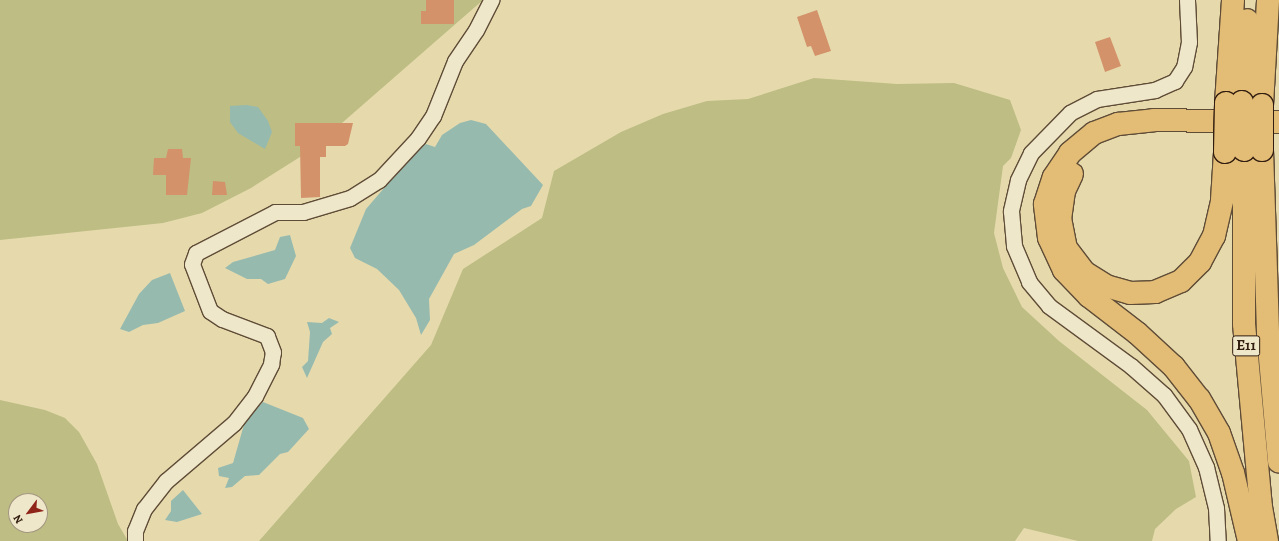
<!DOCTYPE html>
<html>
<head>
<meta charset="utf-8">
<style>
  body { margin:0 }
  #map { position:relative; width:1279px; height:541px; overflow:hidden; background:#e6daad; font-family:Alegreya,serif }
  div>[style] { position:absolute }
  .green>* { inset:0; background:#bdbd84 }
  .water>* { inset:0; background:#97baaf }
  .building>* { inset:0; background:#d3926a }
  .roads { filter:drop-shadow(1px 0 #5f4c37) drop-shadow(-1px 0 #5f4c37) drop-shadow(0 1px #5f4c37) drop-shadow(0 -1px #5f4c37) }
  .minor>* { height:15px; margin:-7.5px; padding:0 7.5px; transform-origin:7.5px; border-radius:7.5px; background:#efe7ca }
  .motorway>* { height:22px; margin:-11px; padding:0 11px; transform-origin:11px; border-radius:11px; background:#e3bd76 }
  .bridges { filter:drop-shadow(1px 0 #321d10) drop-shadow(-1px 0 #321d10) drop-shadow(0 1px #321d10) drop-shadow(0 -1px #321d10) }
  .motorway-bridge>* { height:22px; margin:-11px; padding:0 11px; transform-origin:11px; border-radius:11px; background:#e3bd76 }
  span { translate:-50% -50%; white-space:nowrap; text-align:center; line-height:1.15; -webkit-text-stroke:3px #efe7ca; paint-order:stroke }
  .shield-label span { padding:1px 3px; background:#efe7ca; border:1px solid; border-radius:3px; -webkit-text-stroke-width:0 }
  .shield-label { font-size:15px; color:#321d10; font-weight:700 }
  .north { position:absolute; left:8px; top:493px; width:40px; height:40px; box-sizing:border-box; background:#efe7ca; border:1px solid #a39680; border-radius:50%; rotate:238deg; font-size:11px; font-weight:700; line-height:16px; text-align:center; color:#321d10 }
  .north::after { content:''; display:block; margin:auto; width:14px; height:18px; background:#8f2418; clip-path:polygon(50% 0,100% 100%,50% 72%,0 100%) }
</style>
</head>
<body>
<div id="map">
  <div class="green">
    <i style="clip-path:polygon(0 0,483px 0,311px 150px,251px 188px,202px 213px,163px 223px,0 240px)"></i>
    <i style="clip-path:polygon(814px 78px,897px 84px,954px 83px,1010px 100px,1021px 130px,1011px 158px,1003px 166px,994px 233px,1003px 268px,1022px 307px,1059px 341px,1147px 410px,1189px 461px,1196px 497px,1176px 509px,1155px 529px,1152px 541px,1078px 541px,1024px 528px,1015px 541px,259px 541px,431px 345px,463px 269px,542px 218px,554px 171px,621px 132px,663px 114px,707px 101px,748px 99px)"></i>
    <i style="clip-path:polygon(evenodd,0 400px,45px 410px,65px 418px,79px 432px,97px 464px,118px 524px,128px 541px,0 541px,0 400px,16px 501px,40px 501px,40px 525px,16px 525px,16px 501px)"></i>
  </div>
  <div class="water">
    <i style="clip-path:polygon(247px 105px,258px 107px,268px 121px,272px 132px,265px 149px,238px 133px,230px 122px,230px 106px)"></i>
    <i style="clip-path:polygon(471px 120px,486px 124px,543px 185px,531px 206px,522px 209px,474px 245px,454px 254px,429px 299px,430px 320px,421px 335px,416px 318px,399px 290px,377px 269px,355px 258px,350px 248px,366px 209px,415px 152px,426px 144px,435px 147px,442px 135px,460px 123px)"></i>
    <i style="clip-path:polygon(290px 235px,296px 256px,285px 279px,268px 284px,261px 279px,247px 279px,225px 268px,233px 262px,275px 250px,280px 237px)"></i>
    <i style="clip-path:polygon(170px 273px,185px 311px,158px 323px,143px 325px,129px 332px,120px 329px,139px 294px,152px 280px)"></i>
    <i style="clip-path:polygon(329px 318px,339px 322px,330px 328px,332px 334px,323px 342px,307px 378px,302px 367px,308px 361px,310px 332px,307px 322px,322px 323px)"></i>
    <i style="clip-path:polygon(263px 402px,303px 418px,309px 429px,288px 452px,280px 454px,259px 475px,245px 476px,232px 487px,225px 488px,229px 478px,219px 476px,218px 468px,233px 463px,245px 421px)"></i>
    <i style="clip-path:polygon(183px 490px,202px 514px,177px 522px,165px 520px,171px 511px,171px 501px)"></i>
  </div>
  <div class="building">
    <i style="clip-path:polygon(426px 0,454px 0,454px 24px,421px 24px,421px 11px,426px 11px)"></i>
    <i style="clip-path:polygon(817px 10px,831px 51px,815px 56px,811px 46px,807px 47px,797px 17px)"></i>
    <i style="clip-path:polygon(1110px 37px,1121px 66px,1105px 72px,1095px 42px)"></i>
    <i style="clip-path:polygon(295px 123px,353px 123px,348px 144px,345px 146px,326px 146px,326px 157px,320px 157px,320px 197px,301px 198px,300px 146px,295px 146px)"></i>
    <i style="clip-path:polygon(168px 149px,182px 149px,183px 158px,191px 158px,187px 195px,166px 195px,166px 175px,153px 175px,154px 158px,166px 158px)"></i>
    <i style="clip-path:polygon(213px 181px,225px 182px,227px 195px,212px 195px)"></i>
  </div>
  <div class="roads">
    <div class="minor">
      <i style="left:1187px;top:0;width:42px;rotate:87.3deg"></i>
      <i style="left:1189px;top:42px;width:25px;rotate:101deg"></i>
      <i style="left:1184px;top:67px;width:17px;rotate:123deg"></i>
      <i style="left:1175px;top:81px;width:22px;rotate:156deg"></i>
      <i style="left:1155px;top:90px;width:59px;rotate:171.2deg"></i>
      <i style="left:1097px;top:99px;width:30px;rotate:153deg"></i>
      <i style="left:1070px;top:113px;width:56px;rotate:134.3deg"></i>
      <i style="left:1031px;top:153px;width:30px;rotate:116deg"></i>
      <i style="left:1018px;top:180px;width:32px;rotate:103deg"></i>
      <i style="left:1011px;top:211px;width:35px;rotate:85deg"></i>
      <i style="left:1014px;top:246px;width:39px;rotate:67deg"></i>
      <i style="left:1029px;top:282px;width:31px;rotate:50deg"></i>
      <i style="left:1049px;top:306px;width:102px;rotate:36.2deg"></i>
      <i style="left:1131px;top:366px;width:44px;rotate:41.3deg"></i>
      <i style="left:1164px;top:395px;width:42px;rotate:53.7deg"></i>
      <i style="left:1189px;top:429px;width:42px;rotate:65.9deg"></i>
      <i style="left:1206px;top:467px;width:42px;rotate:76.3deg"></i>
      <i style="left:1216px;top:508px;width:33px;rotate:87deg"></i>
      <i style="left:135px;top:541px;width:10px;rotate:-90deg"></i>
      <i style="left:135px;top:531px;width:24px;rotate:-68deg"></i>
      <i style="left:144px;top:509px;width:36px;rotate:-52deg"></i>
      <i style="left:166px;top:481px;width:89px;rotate:-40.5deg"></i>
      <i style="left:234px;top:423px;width:34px;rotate:-52deg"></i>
      <i style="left:255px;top:396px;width:36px;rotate:-63deg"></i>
      <i style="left:271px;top:364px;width:12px;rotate:-81deg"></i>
      <i style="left:273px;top:352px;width:17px;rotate:-111deg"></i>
      <i style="left:267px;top:336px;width:48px;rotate:-159.3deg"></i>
      <i style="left:222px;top:319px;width:14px;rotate:-146deg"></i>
      <i style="left:210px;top:311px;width:50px;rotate:-111deg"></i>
      <i style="left:192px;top:264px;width:12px;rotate:-70deg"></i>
      <i style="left:196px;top:253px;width:89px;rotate:-27.4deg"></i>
      <i style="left:275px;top:212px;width:28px"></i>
      <i style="left:303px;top:212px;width:49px;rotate:-16.6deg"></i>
      <i style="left:350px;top:198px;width:34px;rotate:-32deg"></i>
      <i style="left:379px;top:180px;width:57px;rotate:-47.1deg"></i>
      <i style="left:418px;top:138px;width:27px;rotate:-56deg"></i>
      <i style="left:433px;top:116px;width:59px;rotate:-68.2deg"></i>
      <i style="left:455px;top:61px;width:37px;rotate:-56deg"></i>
      <i style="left:476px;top:30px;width:34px;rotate:-63deg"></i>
    </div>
    <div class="motorway">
      <i style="left:1242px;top:102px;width:82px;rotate:-86.5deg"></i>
      <i style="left:1226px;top:103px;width:103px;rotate:-86.1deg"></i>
      <i style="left:1262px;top:105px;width:105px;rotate:-86.7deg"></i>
      <i style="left:1244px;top:150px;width:174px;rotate:90deg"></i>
      <i style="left:1244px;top:324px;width:184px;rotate:84.7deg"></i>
      <i style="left:1261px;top:507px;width:35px;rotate:80deg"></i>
      <i style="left:1262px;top:150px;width:185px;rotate:88.1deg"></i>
      <i style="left:1268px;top:335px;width:127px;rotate:85deg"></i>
      <i style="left:1072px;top:174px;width:19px;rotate:115deg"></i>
      <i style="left:1064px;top:191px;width:27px;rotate:98deg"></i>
      <i style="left:1060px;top:218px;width:31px;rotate:79deg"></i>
      <i style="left:1066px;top:248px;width:30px;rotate:53deg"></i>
      <i style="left:1084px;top:272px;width:26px;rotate:32deg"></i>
      <i style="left:1106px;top:286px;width:25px;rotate:16deg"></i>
      <i style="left:1130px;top:293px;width:25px;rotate:-2deg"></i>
      <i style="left:1155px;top:292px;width:28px;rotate:-23deg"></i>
      <i style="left:1181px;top:281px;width:27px;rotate:-45deg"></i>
      <i style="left:1200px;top:262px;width:30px;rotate:-62deg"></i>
      <i style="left:1214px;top:236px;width:37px;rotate:-77deg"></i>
      <i style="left:1222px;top:200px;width:48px;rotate:-86.4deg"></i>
      <i style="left:1249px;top:541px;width:70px;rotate:-103.2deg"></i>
      <i style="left:1233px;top:473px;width:42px;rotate:-109.3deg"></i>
      <i style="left:1219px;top:433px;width:39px;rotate:-120deg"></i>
      <i style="left:1199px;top:399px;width:41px;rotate:-128deg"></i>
      <i style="left:1174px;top:367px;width:50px;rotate:-137.4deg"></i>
      <i style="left:1137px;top:333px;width:61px;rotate:-142.4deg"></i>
      <i style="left:1089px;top:296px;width:36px;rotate:-134deg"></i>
      <i style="left:1064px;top:270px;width:35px;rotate:-115deg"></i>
      <i style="left:1049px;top:238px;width:34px;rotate:-97deg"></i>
      <i style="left:1045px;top:204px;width:28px;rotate:-72deg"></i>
      <i style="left:1054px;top:177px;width:29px;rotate:-56deg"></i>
      <i style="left:1070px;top:153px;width:31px;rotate:-40deg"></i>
      <i style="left:1094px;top:133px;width:26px;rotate:-21deg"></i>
      <i style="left:1118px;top:124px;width:36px;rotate:-6deg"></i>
      <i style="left:1154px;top:120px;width:125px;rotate:0.9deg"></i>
    </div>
  </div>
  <div class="bridges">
    <div class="motorway-bridge">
      <i style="left:1242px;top:102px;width:48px;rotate:87.6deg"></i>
      <i style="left:1262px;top:105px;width:45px;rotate:90deg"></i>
      <i style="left:1225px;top:152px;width:49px;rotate:-88.8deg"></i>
    </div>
  </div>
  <div class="shield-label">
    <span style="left:1246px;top:346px">E11</span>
  </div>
  <div class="north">N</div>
</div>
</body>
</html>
